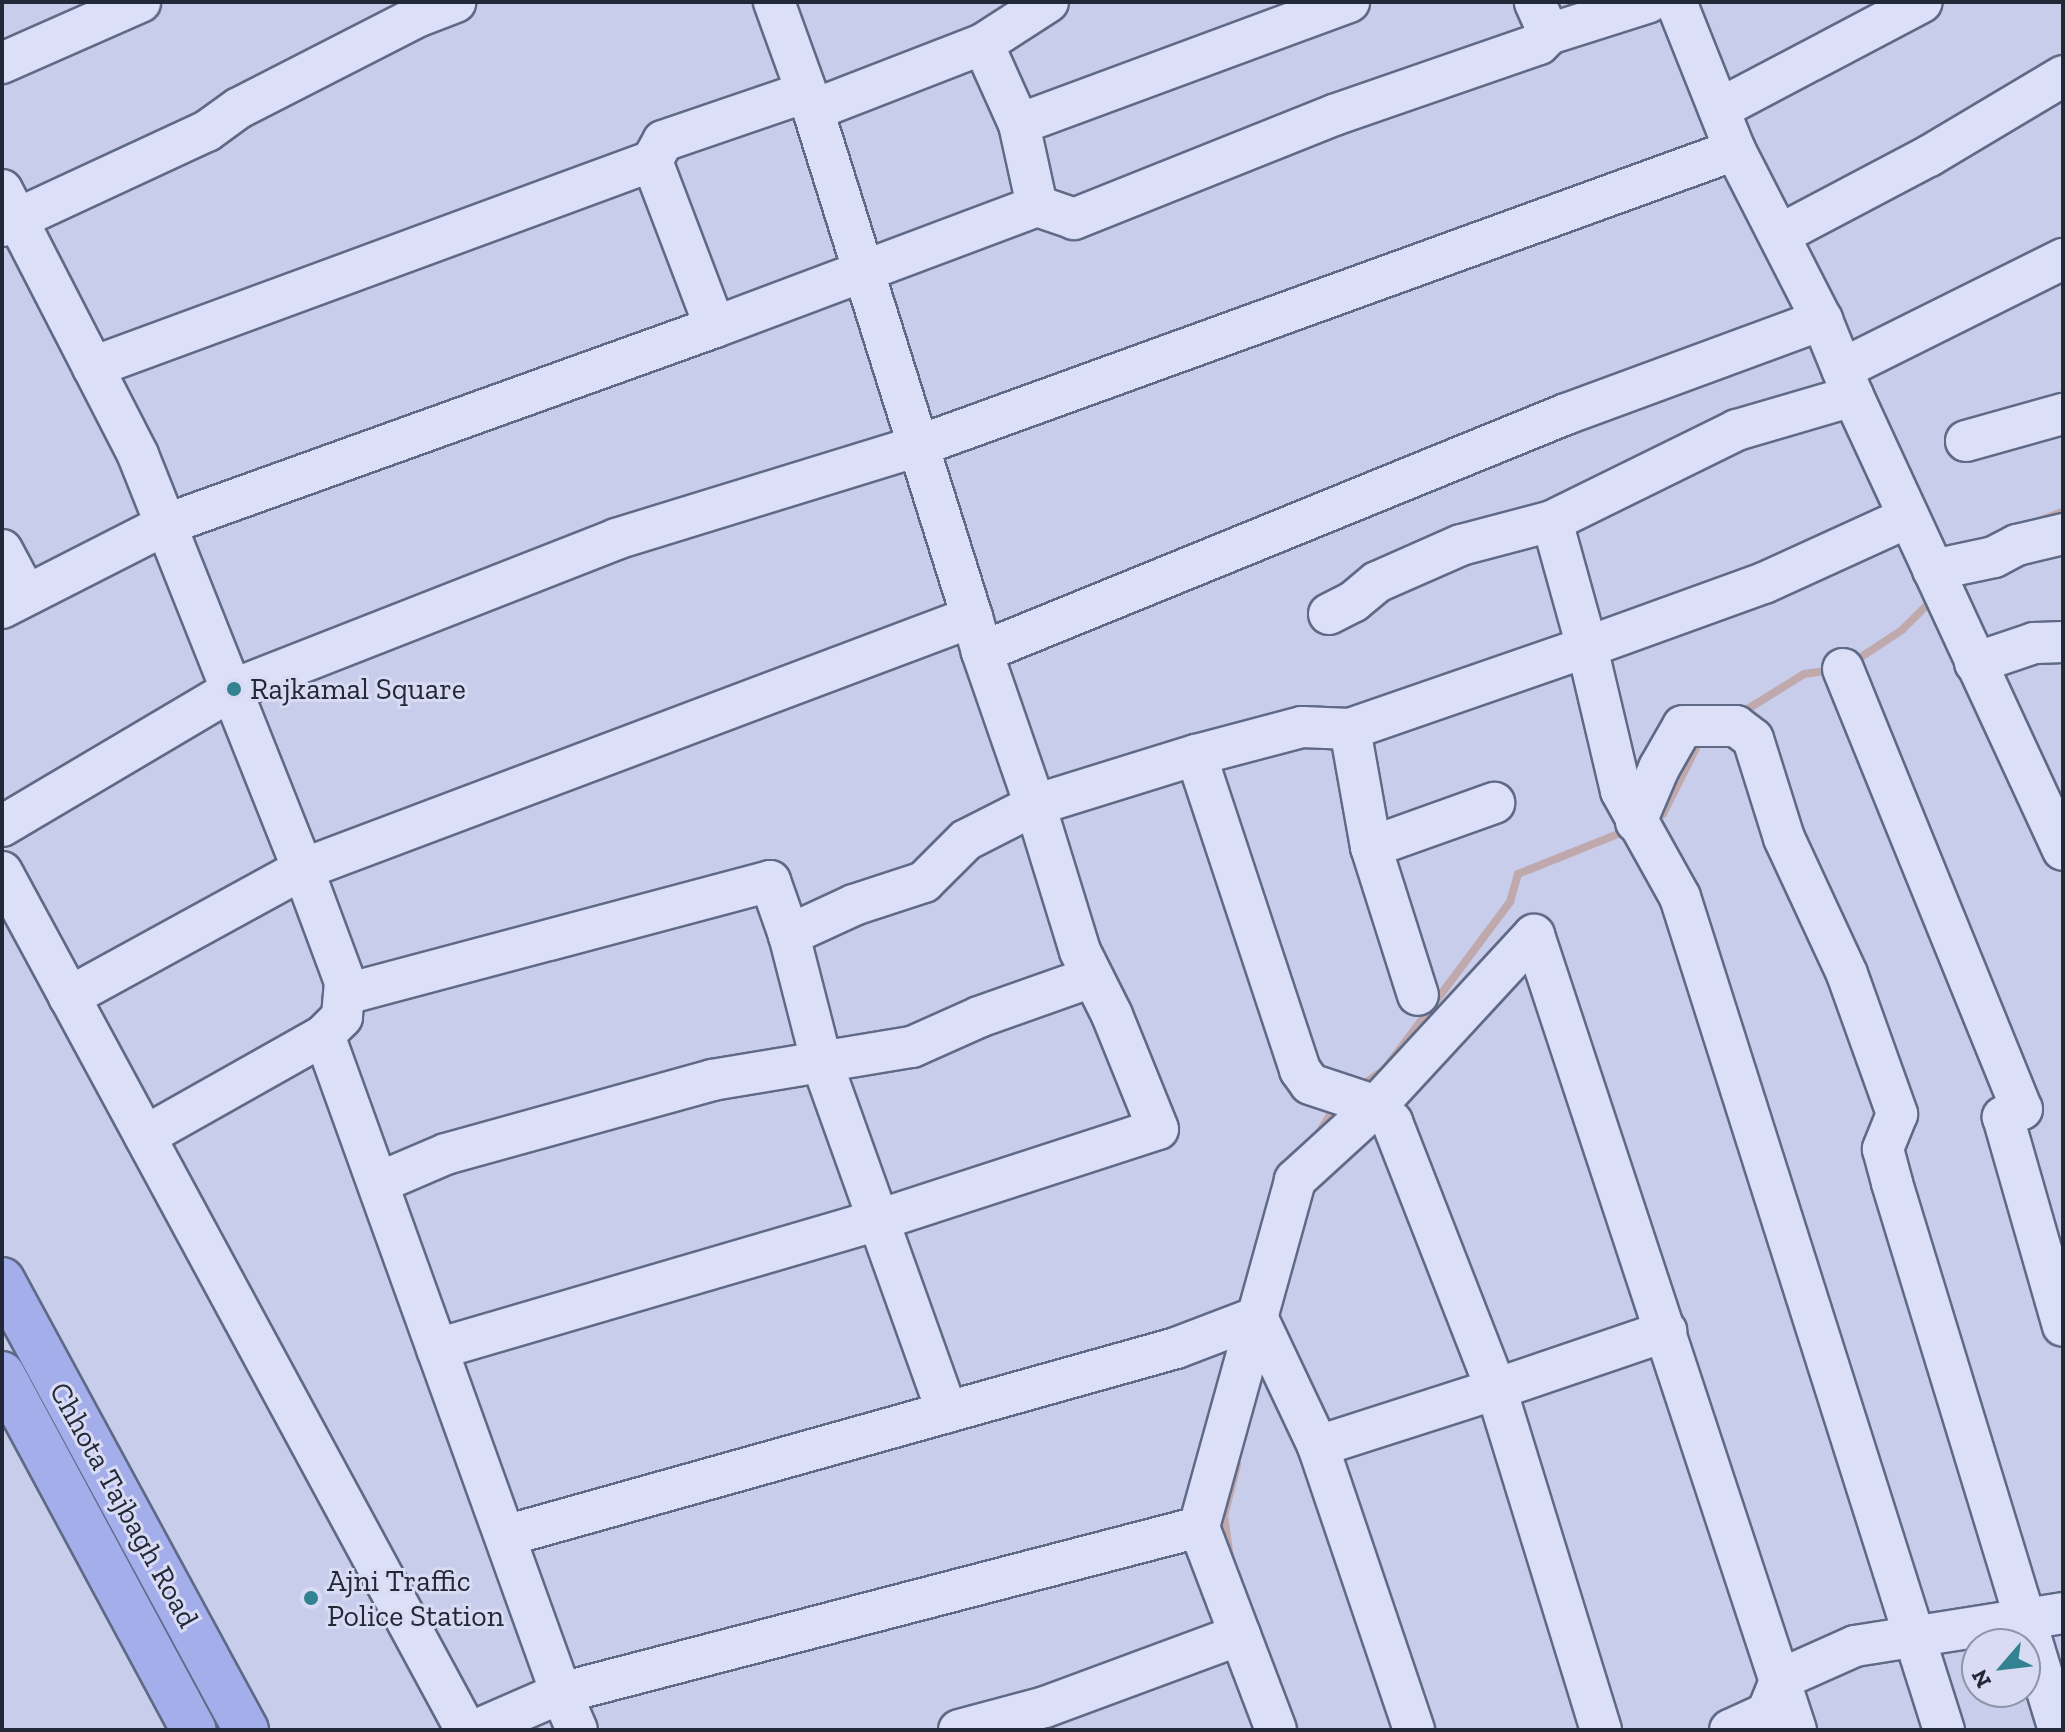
<!DOCTYPE html>
<html>
<head>
<meta charset="utf-8">
<style>
  body { margin:0 }
  #map { position:relative; width:2065px; height:1732px; overflow:hidden; background:#c8cdeb; font-family:"Zilla Slab",serif }
  div>[style] { position:absolute }
  .stream>* { height:8px; margin:-4px; padding:0 4px; transform-origin:4px; border-radius:4px; background:#c0a9ac }
  .roads { filter:drop-shadow(2px 0 #5f6a86) drop-shadow(-2px 0 #5f6a86) drop-shadow(0 2px #5f6a86) drop-shadow(0 -2px #5f6a86) }
  .minor>* { height:40px; margin:-20px; padding:0 20px; transform-origin:20px; border-radius:20px; background:#dbdff7 }
  .major>* { height:44px; margin:-22px; padding:0 22px; transform-origin:22px; border-radius:22px; background:#a4aeeb }
  .dots>* { width:22px; height:22px; translate:-50% -50%; box-sizing:border-box; border:4px solid #d8dbf3; border-radius:50% }
  span { translate:-50% -50%; white-space:nowrap; text-align:center; line-height:1.15; -webkit-text-stroke:6px #d8dbf3; paint-order:stroke }
  .poi-label { font-size:30px; color:#212938 }
  .left { translate:0 -50%; text-align:left }
  .street-label { font-size:30px; color:#212938 }
  .frame { position:absolute; inset:0; border:4px solid #212938; pointer-events:none }
  .north { position:absolute; left:1961px; top:1628px; width:80px; height:80px; box-sizing:border-box; background:#d8dbf3; border:2px solid #8f94a8; border-radius:50%; rotate:242deg; font-size:22px; font-weight:700; line-height:32px; text-align:center; color:#212938 }
  .north::after { content:''; display:block; margin:auto; width:28px; height:36px; background:#338291; clip-path:polygon(50% 0,100% 100%,50% 72%,0 100%) }
</style>
</head>
<body>
<div id="map">
  <div class="stream">
    <i style="left:2041px;top:520px;width:23px;rotate:-20deg"></i>
    <i style="left:1852px;top:663px;width:60px;rotate:-33.4deg"></i>
    <i style="left:1902px;top:630px;width:47px;rotate:-45deg"></i>
    <i style="left:1738px;top:715px;width:78px;rotate:-31.8deg"></i>
    <i style="left:1804px;top:674px;width:28px;rotate:-8deg"></i>
    <i style="left:1658px;top:816px;width:5px;rotate:-22deg"></i>
    <i style="left:1663px;top:814px;width:83px;rotate:-63.4deg"></i>
    <i style="left:1361px;top:1086px;width:29px;rotate:-35deg"></i>
    <i style="left:1385px;top:1069px;width:209px;rotate:-53.2deg"></i>
    <i style="left:1510px;top:902px;width:29px;rotate:-74deg"></i>
    <i style="left:1518px;top:874px;width:108px;rotate:-21.8deg"></i>
    <i style="left:1315px;top:1139px;width:41px;rotate:-57.8deg"></i>
    <i style="left:1230px;top:1558px;width:42px;rotate:-98.1deg"></i>
    <i style="left:1224px;top:1516px;width:53px;rotate:-75.7deg"></i>
  </div>
  <div class="roads">
    <div class="minor">
      <i style="left:774px;top:2px;width:115px;rotate:70.1deg"></i>
      <i style="left:813px;top:110px;width:531px;rotate:72.59deg"></i>
      <i style="left:1048px;top:2px;width:77px;rotate:147.1deg"></i>
      <i style="left:983px;top:44px;width:88px;rotate:65.8deg"></i>
      <i style="left:1019px;top:124px;width:84px;rotate:77.6deg"></i>
      <i style="left:1037px;top:206px;width:39px;rotate:19deg"></i>
      <i style="left:1074px;top:219px;width:280px;rotate:-21.8deg"></i>
      <i style="left:1334px;top:115px;width:217px;rotate:-19.1deg"></i>
      <i style="left:1539px;top:44px;width:14px;rotate:-45deg"></i>
      <i style="left:1549px;top:34px;width:35px;rotate:-114deg"></i>
      <i style="left:1549px;top:34px;width:105px;rotate:-17.7deg"></i>
      <i style="left:2px;top:63px;width:151px;rotate:-23.8deg"></i>
      <i style="left:1719px;top:109px;width:229px;rotate:-27.8deg"></i>
      <i style="left:813px;top:110px;width:182px;rotate:-21.2deg"></i>
      <i style="left:1019px;top:124px;width:352px;rotate:-20.3deg"></i>
      <i style="left:652px;top:161px;width:23px;rotate:-61deg"></i>
      <i style="left:663px;top:141px;width:151px;rotate:-18.9deg"></i>
      <i style="left:2px;top:190px;width:298px;rotate:62.8deg"></i>
      <i style="left:138px;top:455px;width:446px;rotate:68.3deg"></i>
      <i style="left:303px;top:869px;width:121px;rotate:69.6deg"></i>
      <i style="left:345px;top:982px;width:35px;rotate:95deg"></i>
      <i style="left:342px;top:1017px;width:25px;rotate:135deg"></i>
      <i style="left:324px;top:1035px;width:699px;rotate:70.19deg"></i>
      <i style="left:561px;top:1693px;width:659px;rotate:-14.58deg"></i>
      <i style="left:1199px;top:1527px;width:217px;rotate:69.2deg"></i>
      <i style="left:2px;top:226px;width:226px;rotate:-24.9deg"></i>
      <i style="left:207px;top:131px;width:39px;rotate:-36deg"></i>
      <i style="left:239px;top:108px;width:202px;rotate:-27.1deg"></i>
      <i style="left:419px;top:16px;width:39px;rotate:-21deg"></i>
      <i style="left:1779px;top:235px;width:170px;rotate:-27.8deg"></i>
      <i style="left:1929px;top:156px;width:156px;rotate:-30.8deg"></i>
      <i style="left:1822px;top:320px;width:82px;rotate:67.8deg"></i>
      <i style="left:1853px;top:396px;width:500px;rotate:65.18deg"></i>
      <i style="left:715px;top:327px;width:344px;rotate:-20.6deg"></i>
      <i style="left:1842px;top:369px;width:247px;rotate:-26.5deg"></i>
      <i style="left:1853px;top:396px;width:121px;rotate:163.7deg"></i>
      <i style="left:1737px;top:430px;width:206px;rotate:153.8deg"></i>
      <i style="left:1552px;top:521px;width:131px;rotate:74.5deg"></i>
      <i style="left:1587px;top:647px;width:188px;rotate:-19.9deg"></i>
      <i style="left:1764px;top:583px;width:159px;rotate:-24.5deg"></i>
      <i style="left:1966px;top:441px;width:101px;rotate:-15.6deg"></i>
      <i style="left:2px;top:550px;width:51px;rotate:61.9deg"></i>
      <i style="left:1933px;top:570px;width:62px;rotate:-12deg"></i>
      <i style="left:1994px;top:557px;width:26px;rotate:-28deg"></i>
      <i style="left:2017px;top:545px;width:47px;rotate:-13.4deg"></i>
      <i style="left:2px;top:608px;width:185px;rotate:-27deg"></i>
      <i style="left:167px;top:524px;width:582px;rotate:-19.77deg"></i>
      <i style="left:715px;top:327px;width:178px;rotate:-110.8deg"></i>
      <i style="left:652px;top:161px;width:596px;rotate:159.77deg"></i>
      <i style="left:1329px;top:614px;width:27px;rotate:-27deg"></i>
      <i style="left:1353px;top:602px;width:31px;rotate:-40deg"></i>
      <i style="left:1377px;top:582px;width:92px;rotate:-23.8deg"></i>
      <i style="left:1461px;top:545px;width:94px;rotate:-14.8deg"></i>
      <i style="left:982px;top:652px;width:162px;rotate:70.9deg"></i>
      <i style="left:1035px;top:805px;width:169px;rotate:-17.3deg"></i>
      <i style="left:1196px;top:755px;width:332px;rotate:71.7deg"></i>
      <i style="left:1300px;top:1070px;width:17px;rotate:54deg"></i>
      <i style="left:1310px;top:1084px;width:70px;rotate:18.4deg"></i>
      <i style="left:1376px;top:1106px;width:23px;rotate:45deg"></i>
      <i style="left:1392px;top:1122px;width:287px;rotate:68.7deg"></i>
      <i style="left:1496px;top:1389px;width:187px;rotate:162.2deg"></i>
      <i style="left:1318px;top:1446px;width:300px;rotate:71.3deg"></i>
      <i style="left:1975px;top:663px;width:62px;rotate:-18.7deg"></i>
      <i style="left:2034px;top:643px;width:29px;rotate:-2deg"></i>
      <i style="left:1843px;top:669px;width:475px;rotate:67.9deg"></i>
      <i style="left:2022px;top:1109px;width:21px;rotate:157deg"></i>
      <i style="left:2003px;top:1117px;width:217px;rotate:74deg"></i>
      <i style="left:1350px;top:729px;width:251px;rotate:-19.1deg"></i>
      <i style="left:1587px;top:647px;width:148px;rotate:76.7deg"></i>
      <i style="left:1621px;top:791px;width:121px;rotate:60.9deg"></i>
      <i style="left:1680px;top:897px;width:874px;rotate:72.42deg"></i>
      <i style="left:1196px;top:755px;width:110px;rotate:-14.8deg"></i>
      <i style="left:1302px;top:727px;width:48px;rotate:2.4deg"></i>
      <i style="left:1350px;top:729px;width:120px;rotate:79.9deg"></i>
      <i style="left:1371px;top:847px;width:155px;rotate:72.4deg"></i>
      <i style="left:1636px;top:822px;width:59px;rotate:-66.9deg"></i>
      <i style="left:1659px;top:768px;width:48px;rotate:-60.3deg"></i>
      <i style="left:1683px;top:726px;width:53px"></i>
      <i style="left:1736px;top:726px;width:21px;rotate:37deg"></i>
      <i style="left:1753px;top:739px;width:104px;rotate:72.6deg"></i>
      <i style="left:1784px;top:838px;width:150px;rotate:65.1deg"></i>
      <i style="left:1847px;top:974px;width:149px;rotate:70.3deg"></i>
      <i style="left:1897px;top:1114px;width:38px;rotate:112deg"></i>
      <i style="left:1883px;top:1149px;width:35px;rotate:75deg"></i>
      <i style="left:1892px;top:1183px;width:572px;rotate:73.02deg"></i>
      <i style="left:2px;top:826px;width:269px;rotate:-30.6deg"></i>
      <i style="left:234px;top:689px;width:410px;rotate:-21.4deg"></i>
      <i style="left:616px;top:539px;width:316px;rotate:-17.1deg"></i>
      <i style="left:918px;top:446px;width:869px;rotate:-19.92deg"></i>
      <i style="left:1735px;top:150px;width:159px;rotate:-111.7deg"></i>
      <i style="left:1371px;top:847px;width:131px;rotate:-19.7deg"></i>
      <i style="left:2px;top:872px;width:975px;rotate:61.6deg"></i>
      <i style="left:346px;top:994px;width:439px;rotate:-14.9deg"></i>
      <i style="left:770px;top:881px;width:57px;rotate:70.6deg"></i>
      <i style="left:789px;top:935px;width:129px;rotate:75.6deg"></i>
      <i style="left:821px;top:1060px;width:374px;rotate:70.3deg"></i>
      <i style="left:69px;top:997px;width:267px;rotate:-28.7deg"></i>
      <i style="left:303px;top:869px;width:715px;rotate:-20.64deg"></i>
      <i style="left:972px;top:617px;width:36px;rotate:74deg"></i>
      <i style="left:982px;top:652px;width:631px;rotate:-22.17deg"></i>
      <i style="left:1566px;top:414px;width:273px;rotate:-20.2deg"></i>
      <i style="left:1822px;top:320px;width:191px;rotate:-117.1deg"></i>
      <i style="left:145px;top:1136px;width:206px;rotate:-29.4deg"></i>
      <i style="left:378px;top:1183px;width:74px;rotate:-23.1deg"></i>
      <i style="left:446px;top:1154px;width:276px;rotate:-15.5deg"></i>
      <i style="left:712px;top:1080px;width:203px;rotate:-9.4deg"></i>
      <i style="left:912px;top:1047px;width:73px;rotate:-24.1deg"></i>
      <i style="left:979px;top:1017px;width:120px;rotate:-19.5deg"></i>
      <i style="left:437px;top:1349px;width:459px;rotate:-16.3deg"></i>
      <i style="left:878px;top:1220px;width:294px;rotate:-18deg"></i>
      <i style="left:1158px;top:1129px;width:123px;rotate:-112deg"></i>
      <i style="left:1112px;top:1015px;width:72px;rotate:-116.6deg"></i>
      <i style="left:1080px;top:951px;width:153px;rotate:-107.1deg"></i>
      <i style="left:1035px;top:805px;width:77px;rotate:153.1deg"></i>
      <i style="left:966px;top:840px;width:59px;rotate:135deg"></i>
      <i style="left:924px;top:882px;width:74px;rotate:161.8deg"></i>
      <i style="left:854px;top:905px;width:72px;rotate:155.2deg"></i>
      <i style="left:1199px;top:1527px;width:360px;rotate:-74.5deg"></i>
      <i style="left:1295px;top:1180px;width:110px;rotate:-42.4deg"></i>
      <i style="left:1376px;top:1106px;width:233px;rotate:-47.3deg"></i>
      <i style="left:1534px;top:935px;width:837px;rotate:71.76deg"></i>
      <i style="left:505px;top:1536px;width:697px;rotate:-15.65deg"></i>
      <i style="left:1176px;top:1348px;width:87px;rotate:-20.9deg"></i>
      <i style="left:1257px;top:1317px;width:143px;rotate:64.7deg"></i>
      <i style="left:476px;top:1730px;width:93px;rotate:-23.5deg"></i>
      <i style="left:561px;top:1693px;width:40px;rotate:66.6deg"></i>
      <i style="left:959px;top:1730px;width:89px;rotate:-15deg"></i>
      <i style="left:1045px;top:1707px;width:208px;rotate:-20.3deg"></i>
      <i style="left:1601px;top:1730px;width:357px;rotate:-107.1deg"></i>
      <i style="left:1496px;top:1389px;width:180px;rotate:-18.8deg"></i>
      <i style="left:1730px;top:1730px;width:41px;rotate:-24.7deg"></i>
      <i style="left:1767px;top:1713px;width:37px;rotate:-68deg"></i>
      <i style="left:1781px;top:1679px;width:81px;rotate:-24deg"></i>
      <i style="left:1855px;top:1646px;width:211px;rotate:-9deg"></i>
    </div>
    <div class="major">
      <i style="left:2px;top:1280px;width:512px;rotate:61.53deg"></i>
      <i style="left:2px;top:1374px;width:404px;rotate:61.7deg"></i>
    </div>
  </div>
  <div class="dots">
    <i style="left:234px;top:689px;background:#338291"></i>
    <i style="left:311px;top:1598px;background:#338291"></i>
  </div>
  <div class="poi-label">
    <span class="left" style="left:250px;top:689px">Rajkamal Square</span>
    <span class="left" style="left:327px;top:1598px">Ajni Traffic<br>Police Station</span>
  </div>
  <div class="street-label">
    <span style="left:124px;top:1505px;rotate:61deg">Chhota Tajbagh Road</span>
  </div>
  <div class="frame"></div>
  <div class="north">N</div>
</div>
</body>
</html>
